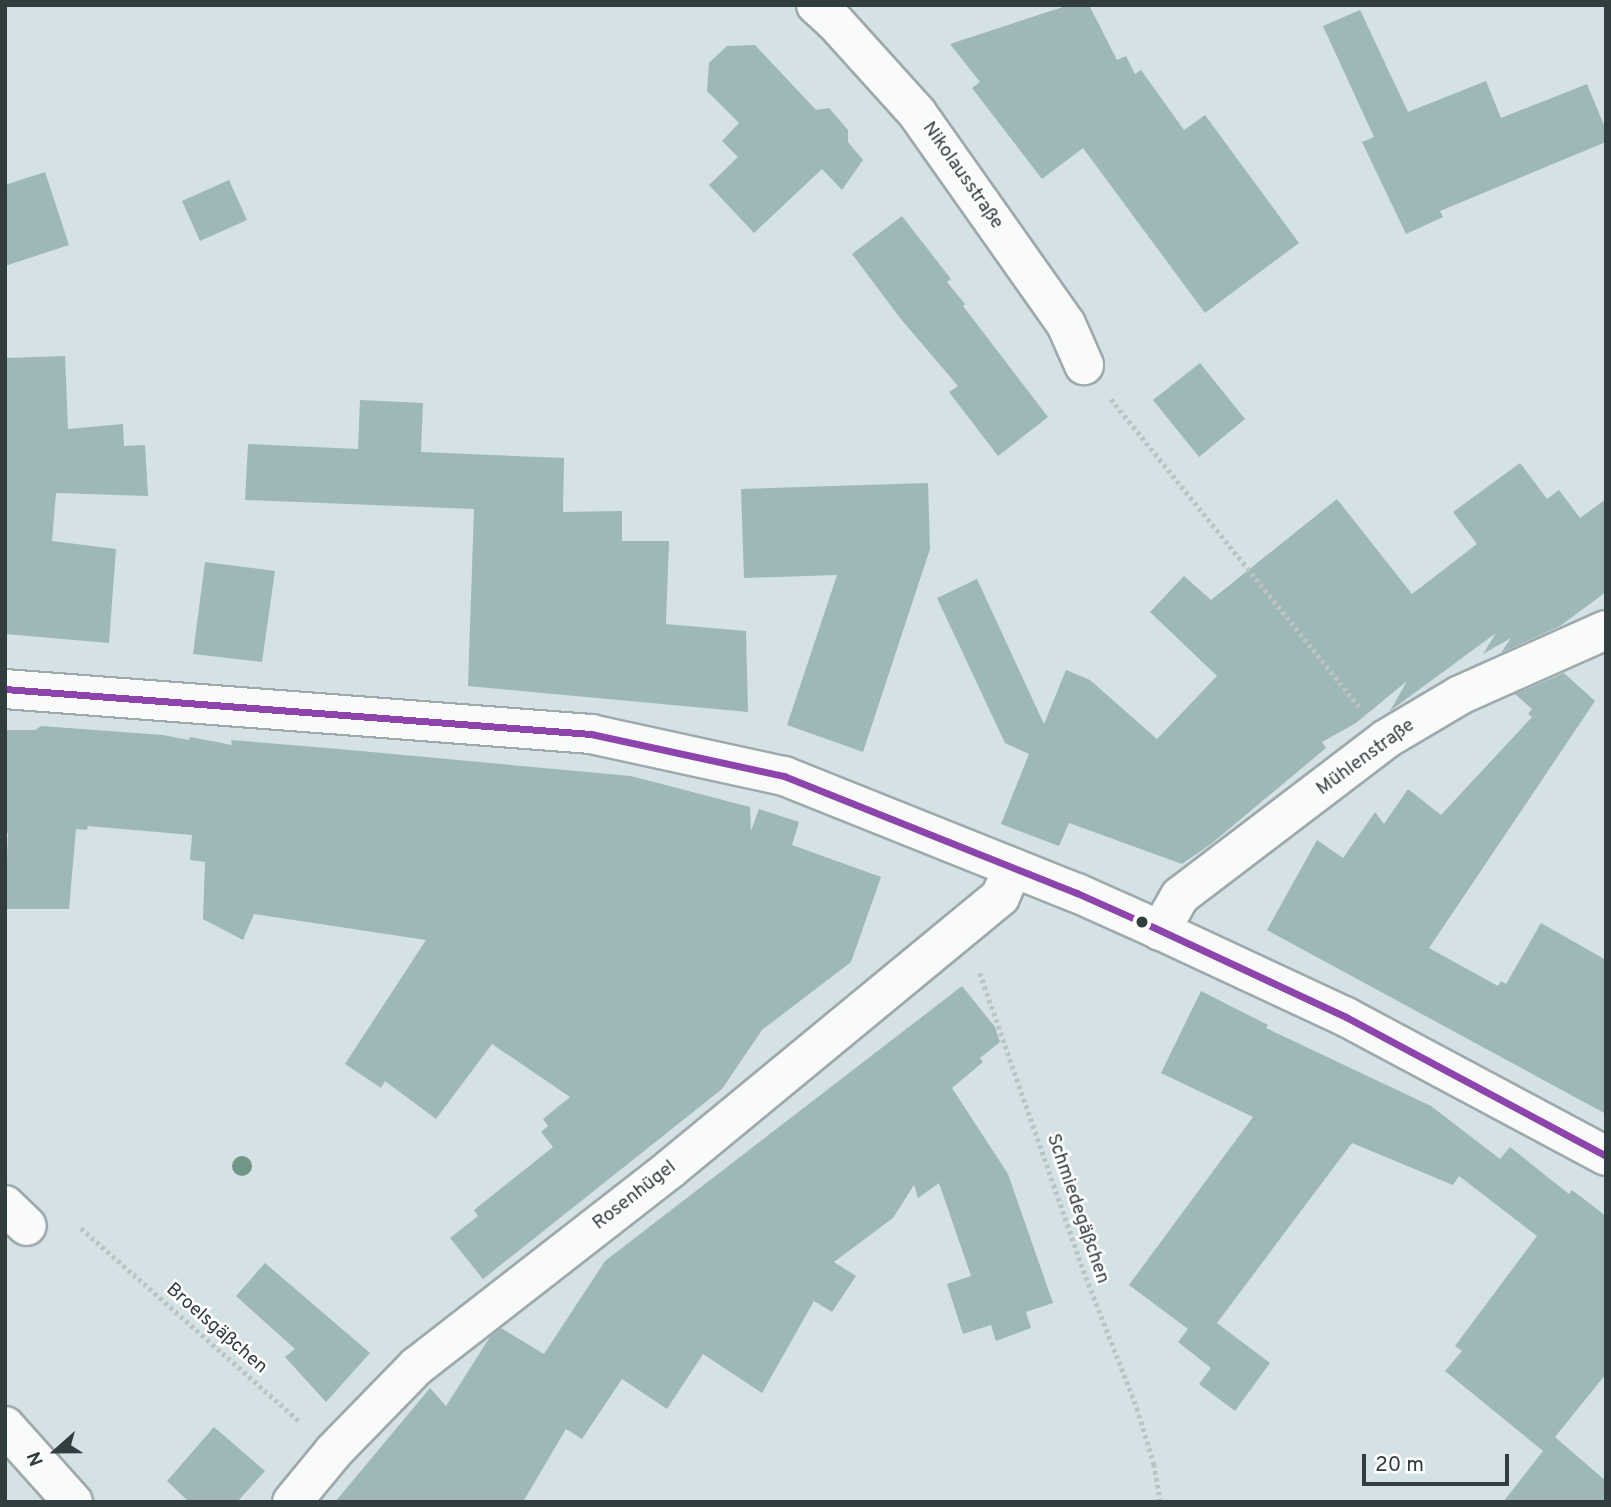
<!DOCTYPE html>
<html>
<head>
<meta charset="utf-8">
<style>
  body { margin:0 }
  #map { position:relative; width:1611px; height:1507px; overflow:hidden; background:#d4e2e5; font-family:Overpass,sans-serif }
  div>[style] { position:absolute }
  .building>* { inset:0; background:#9db8b7 }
  .path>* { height:4.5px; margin-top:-2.25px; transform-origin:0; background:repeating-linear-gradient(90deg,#bdc3c3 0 3.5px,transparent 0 7px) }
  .roads { filter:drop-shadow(2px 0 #9ea9ab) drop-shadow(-2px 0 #9ea9ab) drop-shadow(0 2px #9ea9ab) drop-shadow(0 -2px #9ea9ab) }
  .minor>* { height:38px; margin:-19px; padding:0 19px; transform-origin:19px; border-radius:19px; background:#f9fbfb }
  .bus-1>* { height:7px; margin:-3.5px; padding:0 3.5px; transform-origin:3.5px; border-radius:3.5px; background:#8e44ad }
  .trees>* { width:20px; height:20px; margin:-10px; border-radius:50%; background:#6f9687 }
  .dots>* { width:19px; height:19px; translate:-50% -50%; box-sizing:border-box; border:4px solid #fff; border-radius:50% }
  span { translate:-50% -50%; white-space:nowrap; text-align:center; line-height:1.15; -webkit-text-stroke:5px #fff; paint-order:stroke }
  .street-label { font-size:19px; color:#323d3f }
  .frame { position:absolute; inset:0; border:7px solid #323d3f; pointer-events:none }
  .north { position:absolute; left:21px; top:1416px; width:70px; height:70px; -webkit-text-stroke:5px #fff; paint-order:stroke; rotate:249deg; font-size:19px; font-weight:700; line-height:28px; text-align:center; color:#323d3f }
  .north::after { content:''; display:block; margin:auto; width:24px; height:32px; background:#323d3f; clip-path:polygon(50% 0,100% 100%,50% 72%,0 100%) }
  .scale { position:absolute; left:1362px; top:1454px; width:147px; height:32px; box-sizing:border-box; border:4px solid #323d3f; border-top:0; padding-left:9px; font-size:21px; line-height:24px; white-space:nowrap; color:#323d3f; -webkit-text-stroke:5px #fff; paint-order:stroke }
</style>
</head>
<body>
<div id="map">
  <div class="building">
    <i style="clip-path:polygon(1069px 5px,1089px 5px,1117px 60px,1126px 56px,1135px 74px,1141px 70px,1184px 130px,1205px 115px,1299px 243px,1205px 313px,1083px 148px,1042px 179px,972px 88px,980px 82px,950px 44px)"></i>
    <i style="clip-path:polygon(1360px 10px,1408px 112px,1486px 81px,1501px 118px,1587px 84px,1606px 130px,1606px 142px,1440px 211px,1443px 217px,1406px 234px,1362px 142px,1374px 137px,1323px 26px)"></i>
    <i style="clip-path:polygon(755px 45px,816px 110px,829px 108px,848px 130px,848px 142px,863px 160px,842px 190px,822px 169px,754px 233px,709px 185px,738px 157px,722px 141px,739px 123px,707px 91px,709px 63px,727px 46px)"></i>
    <i style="clip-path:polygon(45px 172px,69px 245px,5px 266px,5px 185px)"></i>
    <i style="clip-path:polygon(229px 180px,247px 220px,200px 241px,182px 201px)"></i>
    <i style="clip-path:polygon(902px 216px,951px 279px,947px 282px,965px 304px,963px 306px,1048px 417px,998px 456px,949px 392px,958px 386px,900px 318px,852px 254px)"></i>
    <i style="clip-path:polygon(65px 356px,68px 429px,123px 424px,124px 446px,145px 445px,148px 496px,56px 493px,52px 541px,116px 549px,109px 643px,5px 634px,5px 358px)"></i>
    <i style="clip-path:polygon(1200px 363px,1245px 419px,1199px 457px,1153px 400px)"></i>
    <i style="clip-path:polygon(360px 400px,423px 403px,421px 452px,564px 458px,563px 512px,622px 511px,622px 541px,669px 541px,666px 624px,746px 631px,748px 712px,468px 686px,474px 509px,245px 500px,248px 444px,358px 449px)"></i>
    <i style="clip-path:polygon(1520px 463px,1547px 499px,1559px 490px,1580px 518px,1606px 499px,1606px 592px,1560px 626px,1501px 653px,1511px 638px,1483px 654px,1496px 633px,1390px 711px,1407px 681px,1356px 723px,1322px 742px,1326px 748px,1211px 844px,1182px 864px,1069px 823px,1059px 846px,1001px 824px,1029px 754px,1005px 743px,937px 598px,977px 579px,1044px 724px,1066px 670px,1090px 680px,1157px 739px,1217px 676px,1150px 612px,1184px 576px,1211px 600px,1337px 499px,1412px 594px,1477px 544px,1453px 512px)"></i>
    <i style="clip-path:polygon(928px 483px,930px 549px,863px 752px,787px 725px,837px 575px,744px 578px,741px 489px)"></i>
    <i style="clip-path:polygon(205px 562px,275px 571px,262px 662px,193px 654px)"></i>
    <i style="clip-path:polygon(1564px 673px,1595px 701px,1429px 948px,1498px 986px,1501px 981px,1506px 984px,1541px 923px,1606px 960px,1606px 1114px,1267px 930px,1317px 840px,1343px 858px,1375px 812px,1384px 824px,1408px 789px,1441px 815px,1532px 717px,1528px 714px,1532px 709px,1515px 694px)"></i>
    <i style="clip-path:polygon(41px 726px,163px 735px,189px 740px,190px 737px,232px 745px,231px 740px,328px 748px,631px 776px,750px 807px,751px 831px,759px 809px,799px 822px,792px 845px,881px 877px,851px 962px,762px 1030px,722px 1089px,483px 1279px,450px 1238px,478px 1216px,474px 1210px,553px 1147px,541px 1132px,548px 1126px,543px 1119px,570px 1097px,492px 1044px,436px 1119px,385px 1081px,381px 1088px,345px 1064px,426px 940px,254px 914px,243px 940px,203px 919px,205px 862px,190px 860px,192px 835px,88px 826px,87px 830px,76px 829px,69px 909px,5px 909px,8px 833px,5px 833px,5px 730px,35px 730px)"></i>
    <i style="clip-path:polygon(962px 986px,995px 1027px,1000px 1042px,980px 1058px,983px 1062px,952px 1088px,1008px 1174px,1053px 1303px,1026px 1312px,1031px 1328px,996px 1341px,991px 1325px,963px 1334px,947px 1284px,971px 1276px,939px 1183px,918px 1198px,914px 1185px,893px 1218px,834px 1262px,856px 1276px,832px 1312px,814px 1301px,762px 1393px,703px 1354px,667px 1409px,622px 1379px,582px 1439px,566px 1429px,523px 1502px,335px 1502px,430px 1388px,446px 1406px,490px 1337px,501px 1328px,544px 1354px,605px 1261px)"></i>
    <i style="clip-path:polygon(1201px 991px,1268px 1025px,1266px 1028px,1431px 1106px,1500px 1159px,1510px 1147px,1569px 1194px,1572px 1190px,1606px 1216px,1606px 1374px,1555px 1437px,1606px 1481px,1606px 1502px,1503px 1502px,1543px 1451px,1445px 1371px,1462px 1351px,1455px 1346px,1537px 1236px,1459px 1176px,1453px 1185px,1352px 1143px,1217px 1323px,1270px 1363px,1235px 1411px,1199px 1384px,1211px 1368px,1178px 1342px,1188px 1329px,1129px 1285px,1253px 1117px,1161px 1073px)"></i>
    <i style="clip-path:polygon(265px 1263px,370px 1353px,326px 1402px,285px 1357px,295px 1349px,236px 1296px)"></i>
    <i style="clip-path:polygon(214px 1427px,265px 1471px,237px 1502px,189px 1502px,167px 1481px)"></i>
  </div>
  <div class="path">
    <i style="left:1111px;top:399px;width:395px;rotate:51.1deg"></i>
    <i style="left:980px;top:973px;width:322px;rotate:70.8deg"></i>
    <i style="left:1086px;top:1277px;width:141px;rotate:68.7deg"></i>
    <i style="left:1137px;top:1408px;width:59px;rotate:73.1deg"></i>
    <i style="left:1154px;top:1464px;width:39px;rotate:80deg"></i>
    <i style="left:81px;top:1228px;width:293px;rotate:41.5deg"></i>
  </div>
  <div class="roads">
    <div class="minor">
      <i style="left:816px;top:5px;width:24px;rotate:42deg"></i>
      <i style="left:834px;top:21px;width:124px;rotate:47.9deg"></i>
      <i style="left:917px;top:113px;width:258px;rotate:54.8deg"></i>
      <i style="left:1066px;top:324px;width:45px;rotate:66.3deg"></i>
      <i style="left:5px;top:689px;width:588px;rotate:4.39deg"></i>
      <i style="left:591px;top:734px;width:198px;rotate:12.3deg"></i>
      <i style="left:784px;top:776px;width:315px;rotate:21.8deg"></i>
      <i style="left:1077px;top:893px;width:83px;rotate:24.1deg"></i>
      <i style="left:1153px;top:927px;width:213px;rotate:25deg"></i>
      <i style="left:1346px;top:1017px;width:295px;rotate:28.1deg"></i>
      <i style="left:1160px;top:931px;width:40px;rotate:-60.3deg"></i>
      <i style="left:1180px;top:896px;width:259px;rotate:-37.3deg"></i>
      <i style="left:1386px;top:739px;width:86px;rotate:-30.7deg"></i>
      <i style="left:1460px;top:695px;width:160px;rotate:-24deg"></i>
      <i style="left:5px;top:1205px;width:30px;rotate:44deg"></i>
      <i style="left:5px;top:1426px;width:102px;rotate:48.2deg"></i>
      <i style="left:292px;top:1502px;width:66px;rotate:-50.5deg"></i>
      <i style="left:334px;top:1451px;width:119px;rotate:-45.7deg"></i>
      <i style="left:417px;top:1366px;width:321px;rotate:-37.9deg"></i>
      <i style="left:670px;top:1169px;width:428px;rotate:-39.5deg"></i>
      <i style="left:1000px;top:897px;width:32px;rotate:-66deg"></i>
    </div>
  </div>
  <div class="bus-1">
    <i style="left:5px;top:689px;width:588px;rotate:4.39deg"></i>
    <i style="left:591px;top:734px;width:198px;rotate:12.3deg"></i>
    <i style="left:784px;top:776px;width:315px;rotate:21.8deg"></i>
    <i style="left:1077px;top:893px;width:83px;rotate:24.1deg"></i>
    <i style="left:1153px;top:927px;width:213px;rotate:25deg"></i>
    <i style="left:1346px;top:1017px;width:295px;rotate:28.1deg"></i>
  </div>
  <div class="trees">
    <i style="left:242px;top:1166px"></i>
  </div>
  <div class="dots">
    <i style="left:1142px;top:922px;background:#323d3f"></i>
  </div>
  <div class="street-label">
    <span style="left:962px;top:176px;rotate:55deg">Nikolausstraße</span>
    <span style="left:1366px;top:758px;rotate:-36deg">Mühlenstraße</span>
    <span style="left:635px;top:1196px;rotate:-38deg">Rosenhügel</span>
    <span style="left:1077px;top:1209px;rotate:71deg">Schmiedegäßchen</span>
    <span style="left:216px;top:1329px;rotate:41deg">Broelsgäßchen</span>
  </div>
  <div class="frame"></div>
  <div class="north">N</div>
  <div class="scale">20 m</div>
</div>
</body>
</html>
